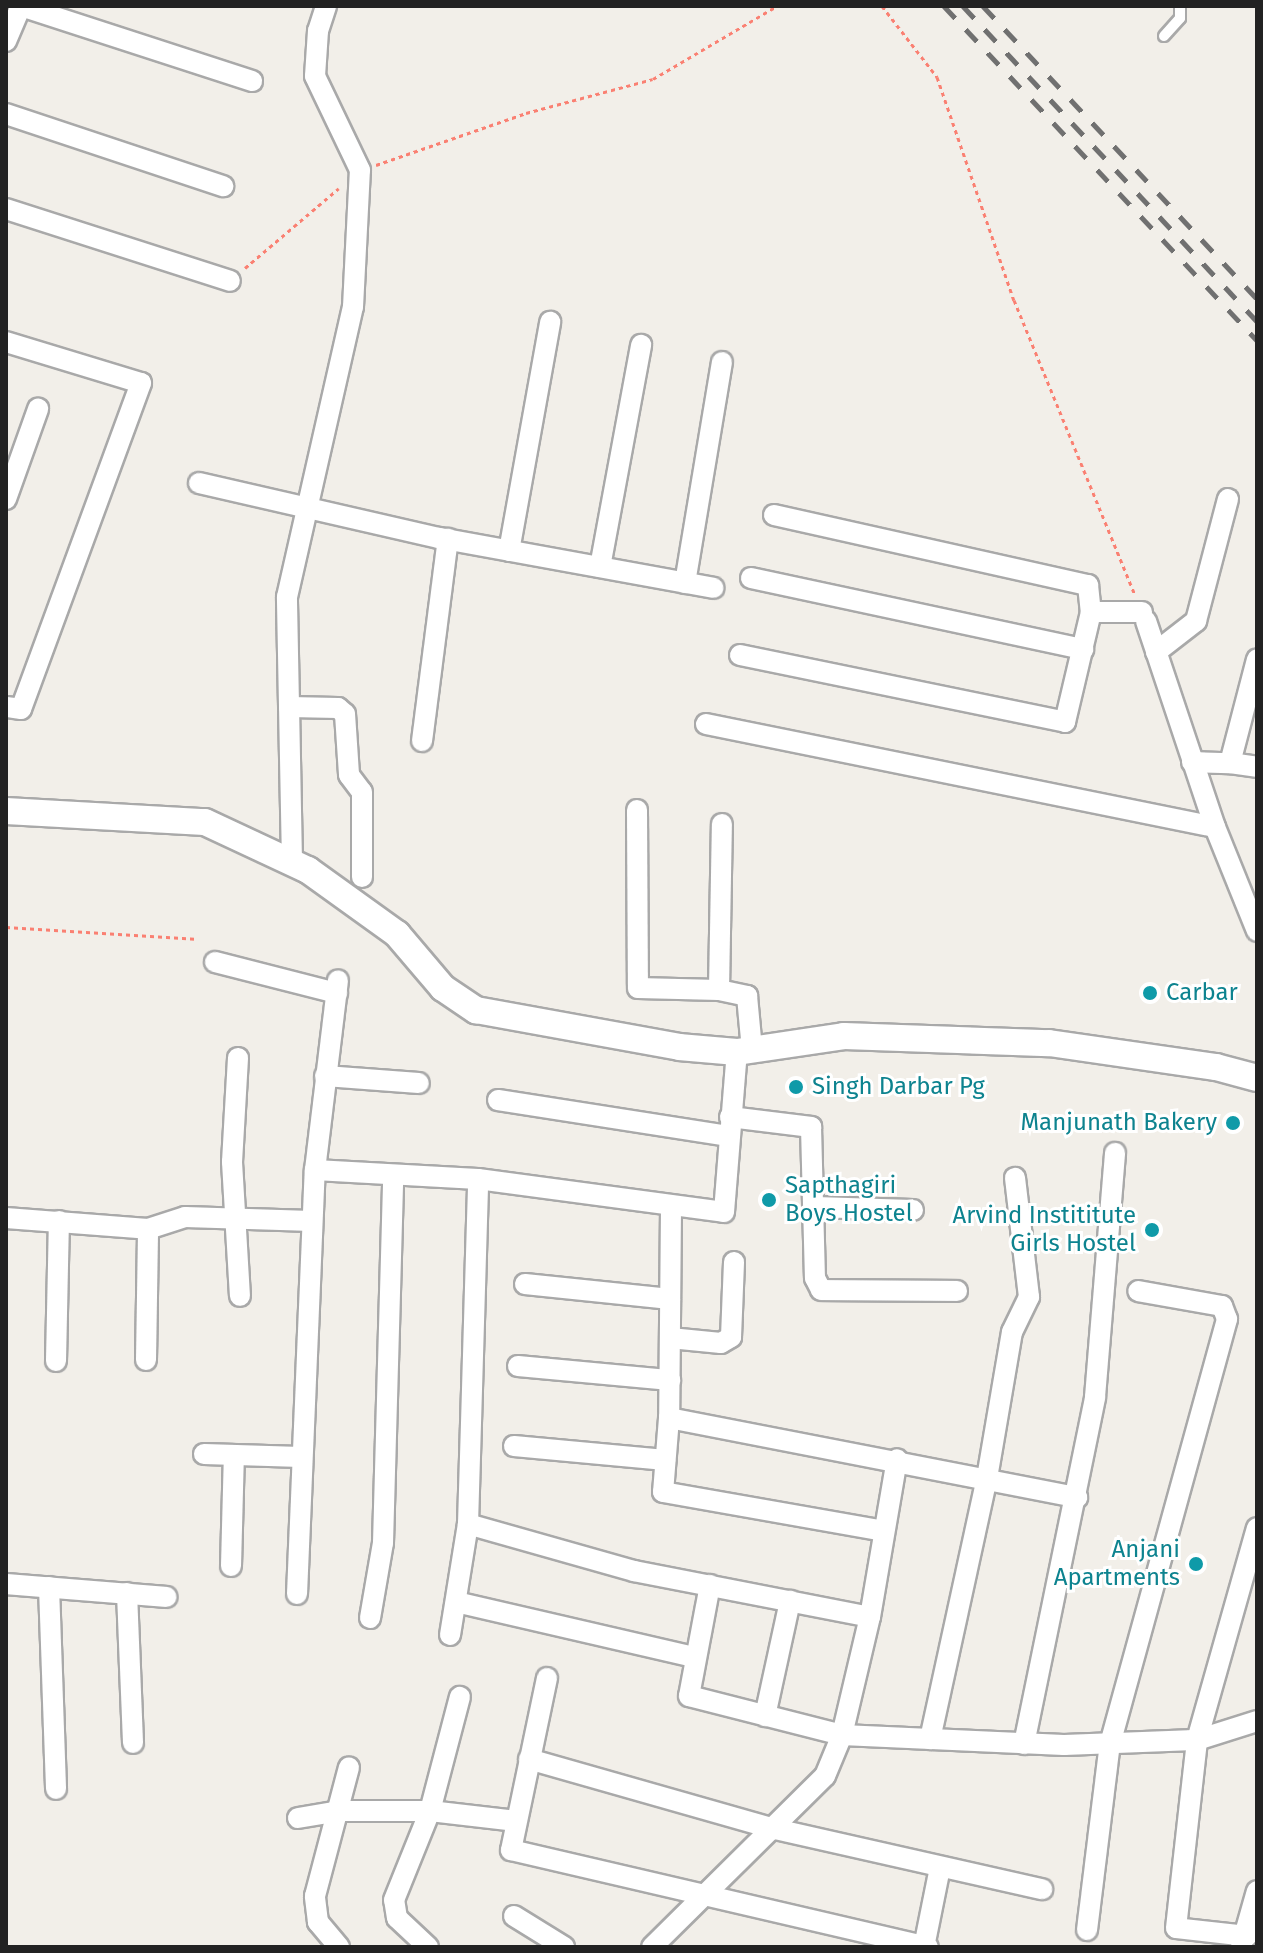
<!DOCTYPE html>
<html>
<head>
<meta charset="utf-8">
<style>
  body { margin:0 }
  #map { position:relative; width:1263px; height:1953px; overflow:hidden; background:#f2efe9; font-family:"Fira Sans",sans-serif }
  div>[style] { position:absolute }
  .path>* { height:3px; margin-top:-1.5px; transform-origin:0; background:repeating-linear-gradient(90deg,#fa8072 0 4px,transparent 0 8px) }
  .roads { filter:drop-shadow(2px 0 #a9a9a9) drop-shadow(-2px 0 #a9a9a9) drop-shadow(0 2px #a9a9a9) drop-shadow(0 -2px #a9a9a9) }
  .service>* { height:10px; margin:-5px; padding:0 5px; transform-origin:5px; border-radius:5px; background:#fff }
  .minor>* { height:20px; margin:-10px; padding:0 10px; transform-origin:10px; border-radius:10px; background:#fff }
  .tertiary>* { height:26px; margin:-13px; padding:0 13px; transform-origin:13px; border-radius:13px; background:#fff }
  .rail>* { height:5px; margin-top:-2.5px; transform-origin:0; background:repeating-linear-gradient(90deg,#707070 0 16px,transparent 0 32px) }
  .dots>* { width:22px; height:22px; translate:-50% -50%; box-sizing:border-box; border:4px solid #fff; border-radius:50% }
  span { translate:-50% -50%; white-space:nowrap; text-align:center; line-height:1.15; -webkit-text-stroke:6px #fff; paint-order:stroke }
  .culture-label { font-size:24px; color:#0d838f }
  .left { translate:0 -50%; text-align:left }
  .right { translate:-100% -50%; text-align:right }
  .frame { position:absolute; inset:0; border:8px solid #222; pointer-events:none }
</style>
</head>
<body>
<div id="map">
  <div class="path">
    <i style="left:882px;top:6px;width:90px;rotate:52.2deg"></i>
    <i style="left:937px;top:77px;width:236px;rotate:71deg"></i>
    <i style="left:1014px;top:300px;width:319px;rotate:67.7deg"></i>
    <i style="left:376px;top:165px;width:159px;rotate:-19.1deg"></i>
    <i style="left:526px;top:113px;width:131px;rotate:-15deg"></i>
    <i style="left:653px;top:79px;width:144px;rotate:-30.5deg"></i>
    <i style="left:245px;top:268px;width:123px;rotate:-40.4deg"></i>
    <i style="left:6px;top:927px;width:189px;rotate:3.6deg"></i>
  </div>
  <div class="roads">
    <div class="service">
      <i style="left:1164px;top:36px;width:24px;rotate:-48deg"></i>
      <i style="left:1180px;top:18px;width:12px;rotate:-90deg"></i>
    </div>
    <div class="minor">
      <i style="left:21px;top:6px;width:243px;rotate:18deg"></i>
      <i style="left:6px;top:41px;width:38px;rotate:-67deg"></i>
      <i style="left:6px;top:114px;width:229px;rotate:18.4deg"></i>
      <i style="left:6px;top:209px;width:235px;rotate:17.8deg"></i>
      <i style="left:6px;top:342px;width:141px;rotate:16.9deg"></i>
      <i style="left:141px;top:383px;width:347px;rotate:110.2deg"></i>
      <i style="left:21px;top:709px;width:15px;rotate:-172deg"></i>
      <i style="left:199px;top:483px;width:246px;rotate:12.9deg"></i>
      <i style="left:439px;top:538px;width:279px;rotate:10.3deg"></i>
      <i style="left:6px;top:499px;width:96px;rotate:-70.4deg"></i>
      <i style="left:774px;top:515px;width:322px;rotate:12.6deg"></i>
      <i style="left:1088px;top:585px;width:27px;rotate:84deg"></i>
      <i style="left:1091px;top:612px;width:51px"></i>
      <i style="left:509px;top:551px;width:233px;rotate:-79.8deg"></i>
      <i style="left:600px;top:567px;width:226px;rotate:-79.5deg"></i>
      <i style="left:751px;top:578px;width:340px;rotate:12.1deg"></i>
      <i style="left:685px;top:583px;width:224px;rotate:-80.5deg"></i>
      <i style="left:1146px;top:621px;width:217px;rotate:71.5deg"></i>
      <i style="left:1215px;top:827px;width:112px;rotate:68deg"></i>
      <i style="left:1156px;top:652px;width:51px;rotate:-37.8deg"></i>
      <i style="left:1196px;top:621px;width:126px;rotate:-75.3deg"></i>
      <i style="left:740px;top:655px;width:332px;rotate:11.6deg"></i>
      <i style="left:1065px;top:722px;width:113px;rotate:-76.7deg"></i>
      <i style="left:289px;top:707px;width:49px;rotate:1.2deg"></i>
      <i style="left:338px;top:708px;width:9px;rotate:41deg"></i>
      <i style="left:345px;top:714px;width:61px;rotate:86.2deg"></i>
      <i style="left:349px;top:775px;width:21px;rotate:53deg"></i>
      <i style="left:362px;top:792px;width:85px;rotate:90deg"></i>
      <i style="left:706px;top:724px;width:519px;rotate:11.44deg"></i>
      <i style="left:422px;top:741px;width:204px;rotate:-82.7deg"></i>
      <i style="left:1192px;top:762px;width:38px;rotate:2deg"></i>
      <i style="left:1230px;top:763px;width:107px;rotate:-75.4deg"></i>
      <i style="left:1230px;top:763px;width:27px;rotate:8deg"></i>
      <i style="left:637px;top:810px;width:178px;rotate:89.7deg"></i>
      <i style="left:638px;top:988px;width:81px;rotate:1.4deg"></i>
      <i style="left:719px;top:990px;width:29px;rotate:12deg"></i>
      <i style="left:747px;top:996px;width:54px;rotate:84.7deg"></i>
      <i style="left:292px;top:862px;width:265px;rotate:-91.1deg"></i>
      <i style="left:287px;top:597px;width:297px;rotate:-77.2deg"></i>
      <i style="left:353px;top:307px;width:137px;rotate:-87.1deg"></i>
      <i style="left:360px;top:170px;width:104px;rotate:-115.6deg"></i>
      <i style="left:315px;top:76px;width:45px;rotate:-86.2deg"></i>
      <i style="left:318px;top:31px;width:26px;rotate:-72deg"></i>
      <i style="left:215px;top:962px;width:126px;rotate:14.3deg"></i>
      <i style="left:719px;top:990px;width:166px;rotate:-89deg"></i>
      <i style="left:238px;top:1058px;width:104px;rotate:93.3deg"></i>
      <i style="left:232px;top:1162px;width:134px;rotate:86.6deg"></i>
      <i style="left:325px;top:1076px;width:94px;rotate:4.3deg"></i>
      <i style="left:498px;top:1100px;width:234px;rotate:8.9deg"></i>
      <i style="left:730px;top:1117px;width:82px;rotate:7deg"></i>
      <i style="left:811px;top:1127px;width:151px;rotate:88.5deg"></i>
      <i style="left:815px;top:1278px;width:13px;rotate:63deg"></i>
      <i style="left:821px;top:1290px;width:136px;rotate:0.4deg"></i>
      <i style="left:315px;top:1170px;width:163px;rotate:3.2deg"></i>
      <i style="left:478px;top:1179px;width:248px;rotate:7.6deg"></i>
      <i style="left:724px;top:1212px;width:161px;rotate:-85.4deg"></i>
      <i style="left:815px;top:1207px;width:98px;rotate:1.8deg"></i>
      <i style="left:671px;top:1208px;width:210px;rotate:90.5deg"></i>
      <i style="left:669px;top:1418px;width:74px;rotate:94.6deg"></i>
      <i style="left:663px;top:1492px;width:224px;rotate:10deg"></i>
      <i style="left:6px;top:1218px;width:142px;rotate:4.4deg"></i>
      <i style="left:148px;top:1229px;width:39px;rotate:-18deg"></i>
      <i style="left:185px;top:1217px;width:127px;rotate:1.8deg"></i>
      <i style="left:525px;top:1284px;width:146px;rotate:5.9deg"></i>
      <i style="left:670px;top:1338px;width:51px;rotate:5.6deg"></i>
      <i style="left:721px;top:1343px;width:12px;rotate:-31deg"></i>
      <i style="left:731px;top:1337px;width:75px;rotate:-87.7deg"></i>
      <i style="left:146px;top:1360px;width:131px;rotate:-89.1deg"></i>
      <i style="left:56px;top:1361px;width:140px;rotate:-88.8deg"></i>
      <i style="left:518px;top:1366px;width:153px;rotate:5.3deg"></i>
      <i style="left:669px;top:1418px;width:416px;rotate:11deg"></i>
      <i style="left:514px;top:1446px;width:152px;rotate:5.3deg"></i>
      <i style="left:204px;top:1454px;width:97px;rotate:1.8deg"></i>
      <i style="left:468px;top:1524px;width:173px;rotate:15.8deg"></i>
      <i style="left:634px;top:1571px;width:240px;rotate:11deg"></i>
      <i style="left:231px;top:1566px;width:111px;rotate:-88.5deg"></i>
      <i style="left:6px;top:1584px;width:161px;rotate:4.6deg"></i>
      <i style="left:710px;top:1585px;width:113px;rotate:100.7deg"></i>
      <i style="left:689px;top:1696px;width:158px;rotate:14.3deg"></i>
      <i style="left:842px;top:1735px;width:222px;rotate:2.6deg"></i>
      <i style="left:1064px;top:1745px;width:133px;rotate:-2.2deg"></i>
      <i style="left:1197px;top:1740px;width:63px;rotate:-17.6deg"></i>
      <i style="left:49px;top:1587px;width:202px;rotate:88deg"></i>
      <i style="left:127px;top:1593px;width:150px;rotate:87.7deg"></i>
      <i style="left:297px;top:1594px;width:424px;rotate:-87.6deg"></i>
      <i style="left:315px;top:1170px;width:191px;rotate:-83.1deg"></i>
      <i style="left:456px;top:1602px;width:244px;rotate:13deg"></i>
      <i style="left:370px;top:1618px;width:76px;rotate:-80.2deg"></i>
      <i style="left:383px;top:1543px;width:368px;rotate:-88.4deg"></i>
      <i style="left:450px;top:1635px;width:112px;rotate:-80.8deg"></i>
      <i style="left:468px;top:1524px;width:345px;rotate:-88.3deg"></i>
      <i style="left:547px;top:1678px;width:176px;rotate:101.8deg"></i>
      <i style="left:511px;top:1850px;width:428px;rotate:13.1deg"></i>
      <i style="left:765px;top:1716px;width:118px;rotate:-77.7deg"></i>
      <i style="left:930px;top:1739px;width:267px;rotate:-77.7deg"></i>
      <i style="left:987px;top:1478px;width:148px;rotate:-80.3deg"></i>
      <i style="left:1012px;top:1332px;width:39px;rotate:-64deg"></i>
      <i style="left:1029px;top:1297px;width:120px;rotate:-96.7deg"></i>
      <i style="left:1024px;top:1744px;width:354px;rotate:-78.4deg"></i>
      <i style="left:1095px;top:1397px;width:245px;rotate:-85.3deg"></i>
      <i style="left:529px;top:1759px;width:256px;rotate:15.9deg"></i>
      <i style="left:775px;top:1829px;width:274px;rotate:12.7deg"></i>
      <i style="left:298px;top:1818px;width:43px;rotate:-9.5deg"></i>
      <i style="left:340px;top:1811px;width:90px"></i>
      <i style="left:430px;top:1811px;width:87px;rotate:6.6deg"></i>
      <i style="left:514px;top:1916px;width:59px;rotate:31.8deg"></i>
      <i style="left:1087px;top:1930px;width:187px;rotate:-83deg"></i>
      <i style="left:1110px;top:1744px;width:441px;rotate:-74.6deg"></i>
      <i style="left:1227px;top:1319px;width:14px;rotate:-111deg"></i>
      <i style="left:1222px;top:1306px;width:85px;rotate:-169.9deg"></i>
      <i style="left:1247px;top:1936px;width:71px;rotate:-173.6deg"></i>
      <i style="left:1176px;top:1928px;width:189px;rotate:-83.6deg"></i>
      <i style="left:1197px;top:1740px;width:220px;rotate:-74.2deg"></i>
      <i style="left:339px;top:1947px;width:33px;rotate:-130deg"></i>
      <i style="left:318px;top:1922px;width:26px;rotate:-97deg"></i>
      <i style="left:315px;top:1896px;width:133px;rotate:-75.2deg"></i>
      <i style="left:428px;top:1947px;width:42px;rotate:-136.9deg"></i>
      <i style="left:397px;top:1918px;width:18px;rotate:-99deg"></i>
      <i style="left:394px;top:1900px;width:96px;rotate:-68deg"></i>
      <i style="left:430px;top:1811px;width:118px;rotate:-75.3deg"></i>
      <i style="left:652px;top:1947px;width:243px;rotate:-44.7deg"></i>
      <i style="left:825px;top:1776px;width:44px;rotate:-67.5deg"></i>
      <i style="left:842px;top:1735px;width:121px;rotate:-76.7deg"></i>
      <i style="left:870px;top:1617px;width:160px;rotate:-80.3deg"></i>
      <i style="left:924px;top:1947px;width:81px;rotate:-78.6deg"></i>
      <i style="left:1241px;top:1947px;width:58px;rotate:-74.1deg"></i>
    </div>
    <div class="tertiary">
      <i style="left:6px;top:811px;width:199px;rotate:3.2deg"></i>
      <i style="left:205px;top:822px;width:114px;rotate:25deg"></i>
      <i style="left:308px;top:870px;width:110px;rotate:35.7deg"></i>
      <i style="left:397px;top:934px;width:71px;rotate:49.6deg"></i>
      <i style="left:443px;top:988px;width:40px;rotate:34deg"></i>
      <i style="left:476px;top:1010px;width:206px;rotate:10.3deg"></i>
      <i style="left:679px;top:1047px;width:58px;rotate:4.9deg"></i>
      <i style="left:737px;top:1052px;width:108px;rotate:-8.5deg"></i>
      <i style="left:844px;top:1036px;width:205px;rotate:2deg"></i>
      <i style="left:1049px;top:1043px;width:169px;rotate:8.2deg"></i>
      <i style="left:1216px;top:1067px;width:42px;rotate:15deg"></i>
    </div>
  </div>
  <div class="rail">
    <i style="left:944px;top:6px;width:458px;rotate:46.9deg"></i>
    <i style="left:963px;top:6px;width:431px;rotate:47deg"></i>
    <i style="left:983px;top:6px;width:401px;rotate:46.9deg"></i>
  </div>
  <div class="dots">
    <i style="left:1150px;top:993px;background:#0f9aa8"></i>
    <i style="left:796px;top:1087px;background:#0f9aa8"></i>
    <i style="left:1233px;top:1123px;background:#0f9aa8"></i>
    <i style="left:769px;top:1200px;background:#0f9aa8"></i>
    <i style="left:1152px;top:1230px;background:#0f9aa8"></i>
    <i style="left:1196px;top:1564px;background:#0f9aa8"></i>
  </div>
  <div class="culture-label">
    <span class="left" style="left:1166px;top:993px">Carbar</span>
    <span class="left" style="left:812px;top:1087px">Singh Darbar Pg</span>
    <span class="right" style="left:1217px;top:1123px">Manjunath Bakery</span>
    <span class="left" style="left:785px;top:1200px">Sapthagiri<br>Boys Hostel</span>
    <span class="right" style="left:1136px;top:1230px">Arvind Instititute<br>Girls Hostel</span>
    <span class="right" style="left:1180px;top:1564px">Anjani<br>Apartments</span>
  </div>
  <div class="frame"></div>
</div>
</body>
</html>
